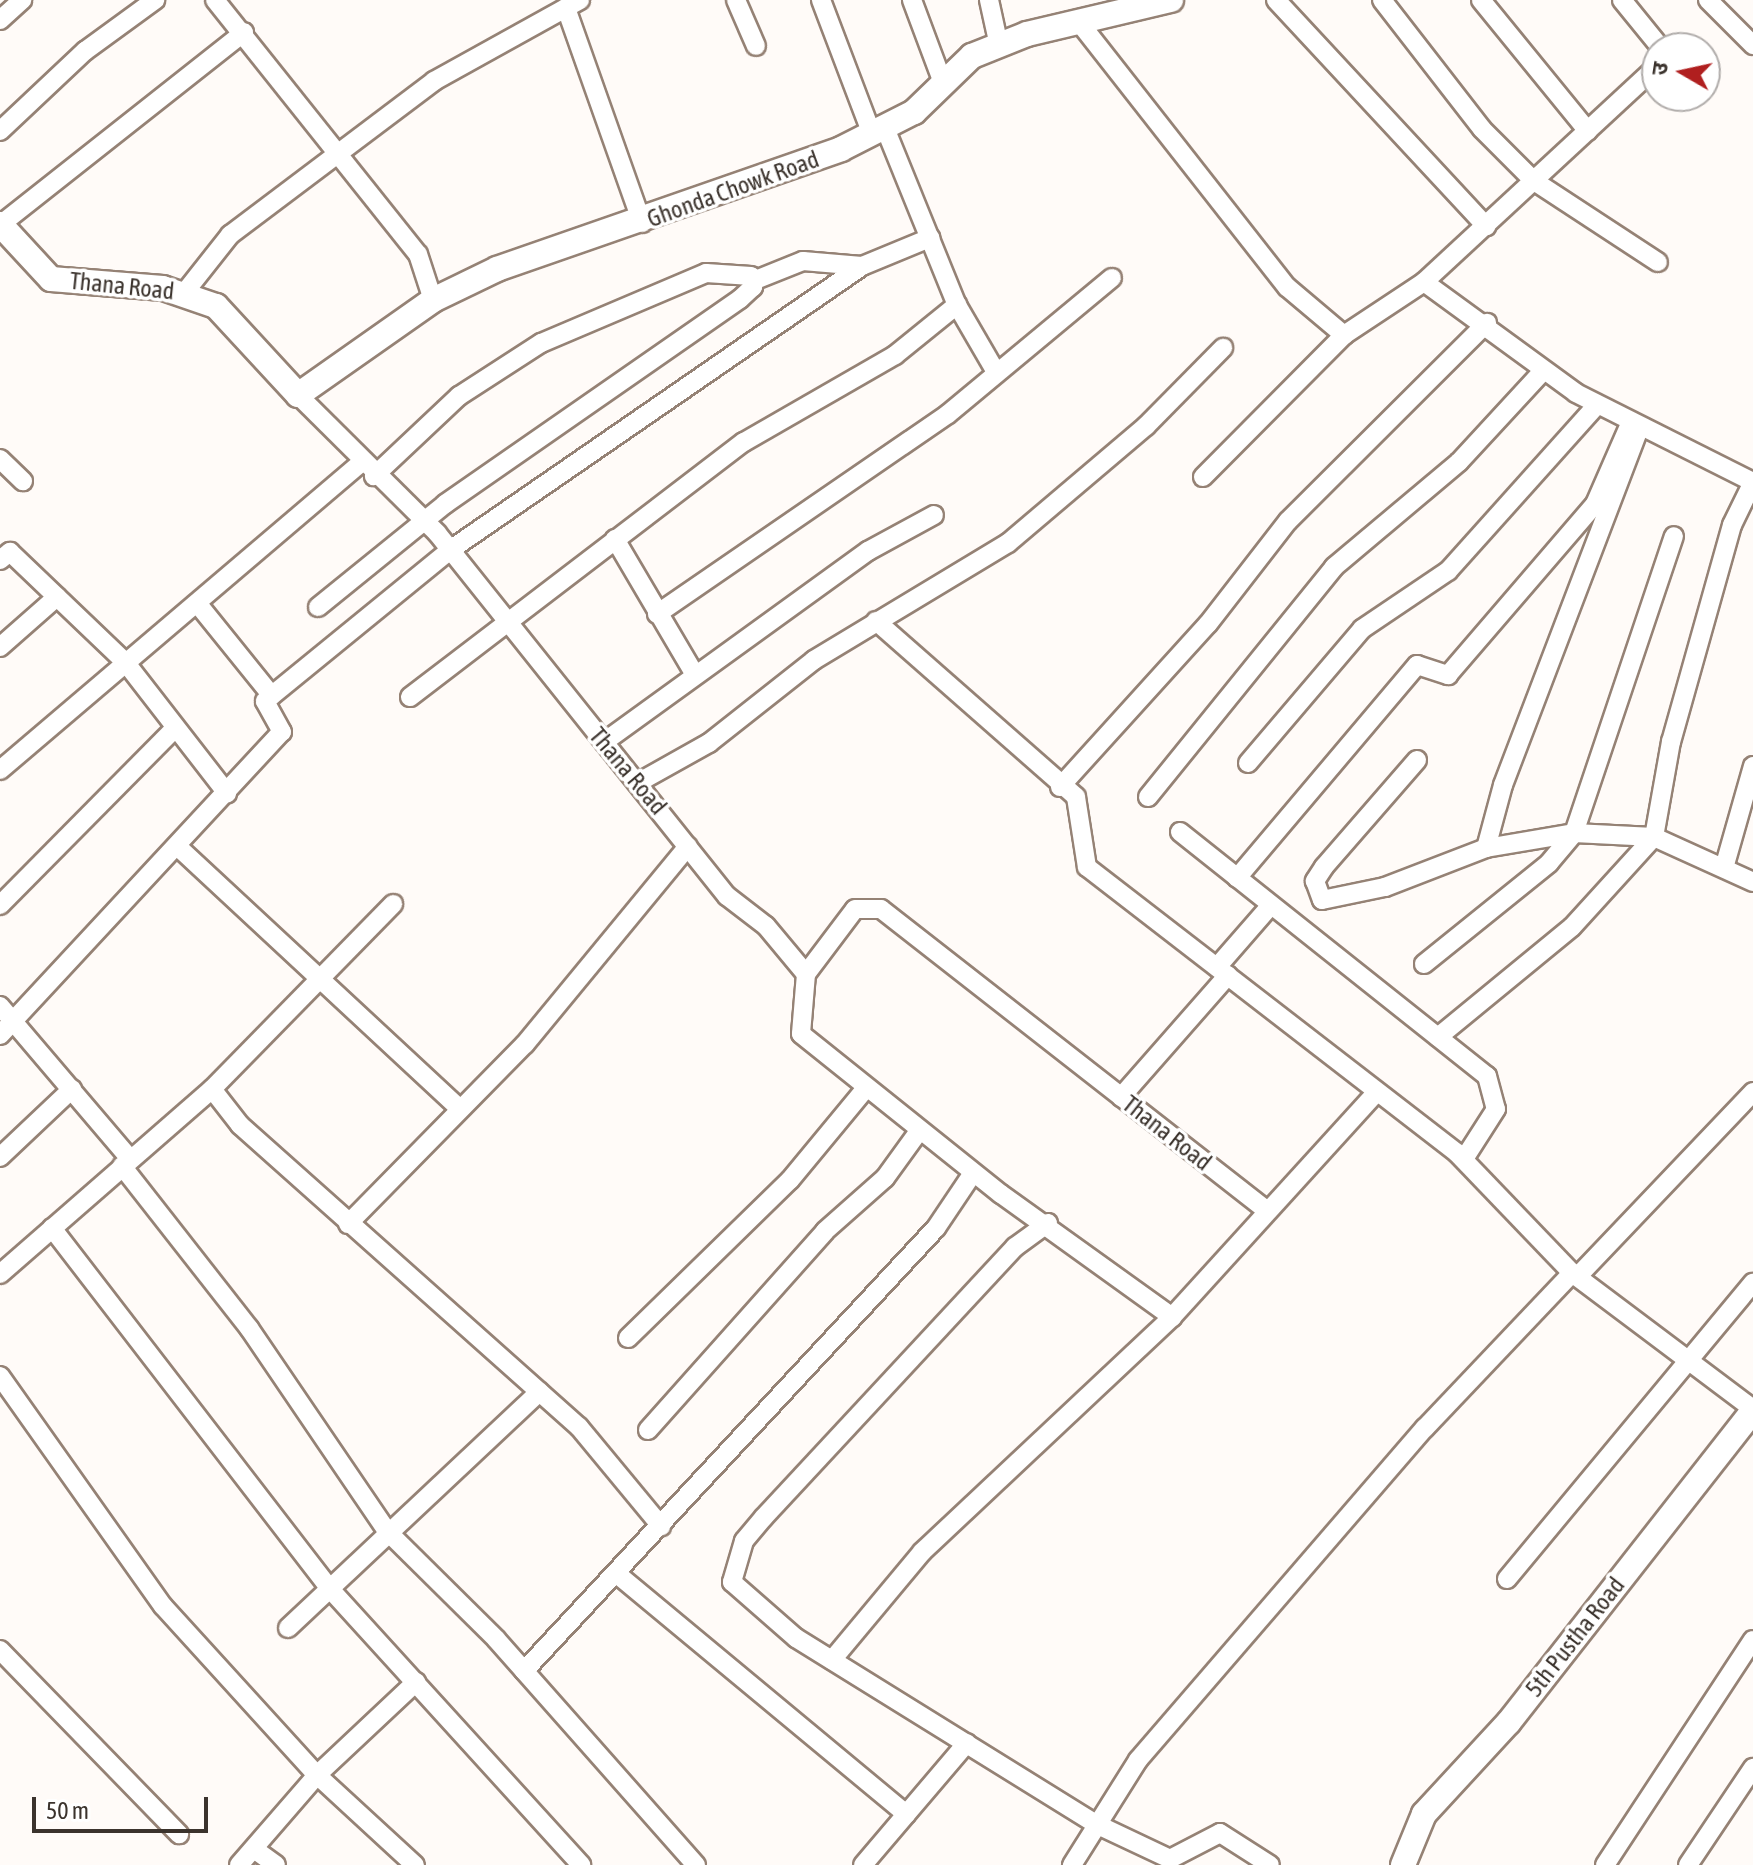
<!DOCTYPE html>
<html>
<head>
<meta charset="utf-8">
<style>
  body { margin:0 }
  #map { position:relative; width:1753px; height:1865px; overflow:hidden; background:#fffbf8; font-family:"Asap Condensed","Noto Sans Devanagari",sans-serif }
  div>[style] { position:absolute }
  .roads { filter:drop-shadow(2px 0 #958275) drop-shadow(-2px 0 #958275) drop-shadow(0 2px #958275) drop-shadow(0 -2px #958275) }
  .minor>* { height:18px; margin:-9px; padding:0 9px; transform-origin:9px; border-radius:9px; background:#fff }
  .tertiary>* { height:24px; margin:-12px; padding:0 12px; transform-origin:12px; border-radius:12px; background:#fff }
  span { translate:-50% -50%; white-space:nowrap; text-align:center; line-height:1.15; -webkit-text-stroke:7px #fff; paint-order:stroke }
  .street-label { font-size:24px; color:#3b332d }
  .north { position:absolute; left:1641px; top:32px; width:80px; height:80px; box-sizing:border-box; background:#fff; border:2px solid #b1adab; border-radius:50%; rotate:279deg; font-size:22px; font-weight:700; line-height:32px; text-align:center; color:#3b332d }
  .north::after { content:''; display:block; margin:auto; width:28px; height:36px; background:#b01f1f; clip-path:polygon(50% 0,100% 100%,50% 72%,0 100%) }
  .scale { position:absolute; left:32px; top:1797px; width:176px; height:36px; box-sizing:border-box; border:4px solid #3b332d; border-top:0; padding-left:10px; font-size:24px; line-height:28px; white-space:nowrap; color:#3b332d; -webkit-text-stroke:6px #fff; paint-order:stroke }
</style>
</head>
<body>
<div id="map">
  <div class="roads">
    <div class="minor">
      <i style="left:215px;top:0;width:325px;rotate:51.4deg"></i>
      <i style="left:418px;top:254px;width:48px;rotate:71.9deg"></i>
      <i style="left:736px;top:0;width:50px;rotate:66.5deg"></i>
      <i style="left:821px;top:0;width:143px;rotate:69.2deg"></i>
      <i style="left:912px;top:0;width:89px;rotate:69.5deg"></i>
      <i style="left:989px;top:0;width:47px;rotate:77.7deg"></i>
      <i style="left:1276px;top:0;width:309px;rotate:47.1deg"></i>
      <i style="left:1382px;top:0;width:163px;rotate:52.2deg"></i>
      <i style="left:1482px;top:129px;width:74px;rotate:45deg"></i>
      <i style="left:1534px;top:181px;width:148px;rotate:33.2deg"></i>
      <i style="left:1481px;top:0;width:169px;rotate:50.8deg"></i>
      <i style="left:1622px;top:0;width:62px;rotate:50.9deg"></i>
      <i style="left:1708px;top:0;width:64px;rotate:45deg"></i>
      <i style="left:566px;top:8px;width:228px;rotate:70.5deg"></i>
      <i style="left:0;top:20px;width:30px;rotate:-42deg"></i>
      <i style="left:1079px;top:22px;width:337px;rotate:51.9deg"></i>
      <i style="left:1287px;top:287px;width:75px;rotate:40.1deg"></i>
      <i style="left:885px;top:128px;width:191px;rotate:67.9deg"></i>
      <i style="left:957px;top:305px;width:78px;rotate:59.8deg"></i>
      <i style="left:0;top:131px;width:117px;rotate:-43.3deg"></i>
      <i style="left:85px;top:51px;width:87px;rotate:-36.1deg"></i>
      <i style="left:0;top:225px;width:311px;rotate:-38.3deg"></i>
      <i style="left:753px;top:281px;width:54px;rotate:-21.8deg"></i>
      <i style="left:803px;top:261px;width:59px;rotate:4.8deg"></i>
      <i style="left:862px;top:266px;width:74px;rotate:-22.4deg"></i>
      <i style="left:1424px;top:282px;width:188px;rotate:36.1deg"></i>
      <i style="left:1576px;top:393px;width:198px;rotate:26.7deg"></i>
      <i style="left:185px;top:292px;width:73px;rotate:-51.7deg"></i>
      <i style="left:230px;top:235px;width:256px;rotate:-37deg"></i>
      <i style="left:434px;top:81px;width:167px;rotate:-29deg"></i>
      <i style="left:298px;top:395px;width:196px;rotate:44.8deg"></i>
      <i style="left:437px;top:533px;width:465px;rotate:51.4deg"></i>
      <i style="left:727px;top:896px;width:49px;rotate:37.6deg"></i>
      <i style="left:766px;top:926px;width:62px;rotate:50.2deg"></i>
      <i style="left:0;top:459px;width:32px;rotate:44deg"></i>
      <i style="left:1203px;top:477px;width:200px;rotate:-45.2deg"></i>
      <i style="left:1344px;top:335px;width:96px;rotate:-33.5deg"></i>
      <i style="left:1424px;top:282px;width:318px;rotate:-42.8deg"></i>
      <i style="left:615px;top:539px;width:158px;rotate:59.5deg"></i>
      <i style="left:0;top:560px;width:13px;rotate:-39deg"></i>
      <i style="left:10px;top:552px;width:161px;rotate:43.7deg"></i>
      <i style="left:126px;top:663px;width:165px;rotate:52.2deg"></i>
      <i style="left:197px;top:603px;width:119px;rotate:51.1deg"></i>
      <i style="left:318px;top:607px;width:164px;rotate:-39deg"></i>
      <i style="left:445px;top:504px;width:359px;rotate:-34.8deg"></i>
      <i style="left:740px;top:299px;width:18px;rotate:-43deg"></i>
      <i style="left:753px;top:287px;width:11px;rotate:-100deg"></i>
      <i style="left:751px;top:276px;width:45px;rotate:-176.2deg"></i>
      <i style="left:706px;top:273px;width:179px;rotate:157deg"></i>
      <i style="left:541px;top:343px;width:98px;rotate:147.1deg"></i>
      <i style="left:459px;top:396px;width:117px;rotate:136.7deg"></i>
      <i style="left:657px;top:614px;width:353px;rotate:-34.5deg"></i>
      <i style="left:948px;top:414px;width:213px;rotate:-39.7deg"></i>
      <i style="left:876px;top:621px;width:266px;rotate:41.3deg"></i>
      <i style="left:1076px;top:797px;width:71px;rotate:81.1deg"></i>
      <i style="left:1087px;top:867px;width:468px;rotate:37.7deg"></i>
      <i style="left:1457px;top:1153px;width:166px;rotate:46.2deg"></i>
      <i style="left:1572px;top:1273px;width:226px;rotate:36.9deg"></i>
      <i style="left:0;top:647px;width:76px;rotate:-41.3deg"></i>
      <i style="left:410px;top:697px;width:420px;rotate:-37.4deg"></i>
      <i style="left:744px;top:442px;width:174px;rotate:-29.9deg"></i>
      <i style="left:895px;top:355px;width:80px;rotate:-38.9deg"></i>
      <i style="left:604px;top:742px;width:326px;rotate:-35.9deg"></i>
      <i style="left:868px;top:551px;width:75px;rotate:-28.6deg"></i>
      <i style="left:1417px;top:760px;width:142px;rotate:131deg"></i>
      <i style="left:1324px;top:867px;width:17px;rotate:123deg"></i>
      <i style="left:1315px;top:881px;width:20px;rotate:70deg"></i>
      <i style="left:1322px;top:900px;width:64px;rotate:-11.7deg"></i>
      <i style="left:1385px;top:887px;width:108px;rotate:-21.1deg"></i>
      <i style="left:1486px;top:848px;width:89px;rotate:-9.7deg"></i>
      <i style="left:1574px;top:833px;width:80px;rotate:2.9deg"></i>
      <i style="left:1654px;top:837px;width:97px;rotate:-79.9deg"></i>
      <i style="left:1671px;top:742px;width:225px;rotate:-74.3deg"></i>
      <i style="left:1732px;top:525px;width:48px;rotate:-64deg"></i>
      <i style="left:1248px;top:763px;width:176px;rotate:-49.6deg"></i>
      <i style="left:1362px;top:629px;width:104px;rotate:-34deg"></i>
      <i style="left:1448px;top:571px;width:223px;rotate:-48.1deg"></i>
      <i style="left:0;top:770px;width:472px;rotate:-40.4deg"></i>
      <i style="left:641px;top:781px;width:78px;rotate:-29.2deg"></i>
      <i style="left:709px;top:743px;width:134px;rotate:-38.3deg"></i>
      <i style="left:814px;top:660px;width:227px;rotate:-31.1deg"></i>
      <i style="left:1008px;top:543px;width:181px;rotate:-40.3deg"></i>
      <i style="left:1146px;top:426px;width:110px;rotate:-45.4deg"></i>
      <i style="left:1060px;top:787px;width:220px;rotate:-47.8deg"></i>
      <i style="left:1208px;top:624px;width:130px;rotate:-52.2deg"></i>
      <i style="left:1288px;top:521px;width:281px;rotate:-44.9deg"></i>
      <i style="left:1148px;top:797px;width:296px;rotate:-51deg"></i>
      <i style="left:1334px;top:567px;width:163px;rotate:-40deg"></i>
      <i style="left:1459px;top:462px;width:124px;rotate:-47.3deg"></i>
      <i style="left:1180px;top:832px;width:392px;rotate:38.5deg"></i>
      <i style="left:1487px;top:1076px;width:34px;rotate:75deg"></i>
      <i style="left:1496px;top:1109px;width:59px;rotate:122.6deg"></i>
      <i style="left:177px;top:846px;width:384px;rotate:42.9deg"></i>
      <i style="left:1486px;top:848px;width:65px;rotate:-74.9deg"></i>
      <i style="left:1503px;top:785px;width:382px;rotate:-69.1deg"></i>
      <i style="left:1724px;top:868px;width:106px;rotate:-74.1deg"></i>
      <i style="left:1237px;top:878px;width:279px;rotate:-49.8deg"></i>
      <i style="left:1417px;top:665px;width:33px;rotate:18deg"></i>
      <i style="left:1448px;top:675px;width:225px;rotate:-49.3deg"></i>
      <i style="left:1595px;top:504px;width:87px;rotate:-66.4deg"></i>
      <i style="left:0;top:905px;width:249px;rotate:-45.3deg"></i>
      <i style="left:1424px;top:964px;width:161px;rotate:-38.9deg"></i>
      <i style="left:1549px;top:863px;width:39px;rotate:-50deg"></i>
      <i style="left:1574px;top:833px;width:313px;rotate:-71.4deg"></i>
      <i style="left:1217px;top:967px;width:82px;rotate:-48.9deg"></i>
      <i style="left:806px;top:974px;width:81px;rotate:-53deg"></i>
      <i style="left:855px;top:909px;width:26px"></i>
      <i style="left:881px;top:909px;width:487px;rotate:38deg"></i>
      <i style="left:806px;top:974px;width:60px;rotate:94.8deg"></i>
      <i style="left:801px;top:1034px;width:256px;rotate:38.7deg"></i>
      <i style="left:1001px;top:1194px;width:211px;rotate:35.7deg"></i>
      <i style="left:0;top:1006px;width:201px;rotate:49.6deg"></i>
      <i style="left:0;top:1035px;width:414px;rotate:-47.1deg"></i>
      <i style="left:282px;top:732px;width:35px;rotate:-119deg"></i>
      <i style="left:265px;top:701px;width:239px;rotate:-39.2deg"></i>
      <i style="left:450px;top:550px;width:500px;rotate:-34.58deg"></i>
      <i style="left:1438px;top:1037px;width:173px;rotate:-39.4deg"></i>
      <i style="left:1572px;top:927px;width:122px;rotate:-47.7deg"></i>
      <i style="left:1654px;top:837px;width:109px;rotate:24.4deg"></i>
      <i style="left:212px;top:1089px;width:46px;rotate:52.1deg"></i>
      <i style="left:240px;top:1125px;width:454px;rotate:41.7deg"></i>
      <i style="left:579px;top:1427px;width:129px;rotate:50.4deg"></i>
      <i style="left:1121px;top:1097px;width:162px;rotate:-48.7deg"></i>
      <i style="left:0;top:1157px;width:99px;rotate:-43.4deg"></i>
      <i style="left:122px;top:1166px;width:206px;rotate:51.9deg"></i>
      <i style="left:249px;top:1328px;width:245px;rotate:55.8deg"></i>
      <i style="left:387px;top:1531px;width:153px;rotate:44.7deg"></i>
      <i style="left:496px;top:1639px;width:302px;rotate:48.5deg"></i>
      <i style="left:1048px;top:1223px;width:41px;rotate:144deg"></i>
      <i style="left:1015px;top:1247px;width:369px;rotate:132.9deg"></i>
      <i style="left:764px;top:1517px;width:31px;rotate:130deg"></i>
      <i style="left:744px;top:1541px;width:43px;rotate:106.3deg"></i>
      <i style="left:732px;top:1582px;width:85px;rotate:41.2deg"></i>
      <i style="left:796px;top:1638px;width:355px;rotate:31.8deg"></i>
      <i style="left:1098px;top:1825px;width:80px;rotate:25.3deg"></i>
      <i style="left:1170px;top:1859px;width:56px;rotate:-27.5deg"></i>
      <i style="left:1220px;top:1833px;width:59px;rotate:32.6deg"></i>
      <i style="left:348px;top:1224px;width:252px;rotate:-45.5deg"></i>
      <i style="left:525px;top:1044px;width:256px;rotate:-50.5deg"></i>
      <i style="left:52px;top:1228px;width:457px;rotate:52.4deg"></i>
      <i style="left:331px;top:1590px;width:372px;rotate:47.7deg"></i>
      <i style="left:0;top:1274px;width:281px;rotate:-41.1deg"></i>
      <i style="left:212px;top:1089px;width:259px;rotate:-45.6deg"></i>
      <i style="left:1578px;top:1276px;width:254px;rotate:-46.4deg"></i>
      <i style="left:628px;top:1338px;width:226px;rotate:-44.3deg"></i>
      <i style="left:790px;top:1180px;width:119px;rotate:-50.4deg"></i>
      <i style="left:0;top:1376px;width:282px;rotate:54.7deg"></i>
      <i style="left:163px;top:1606px;width:229px;rotate:47.7deg"></i>
      <i style="left:317px;top:1775px;width:133px;rotate:42.6deg"></i>
      <i style="left:648px;top:1430px;width:266px;rotate:-48.3deg"></i>
      <i style="left:825px;top:1231px;width:80px;rotate:-41.5deg"></i>
      <i style="left:885px;top:1178px;width:58px;rotate:-54.1deg"></i>
      <i style="left:617px;top:1574px;width:376px;rotate:39.7deg"></i>
      <i style="left:1507px;top:1579px;width:385px;rotate:-50.3deg"></i>
      <i style="left:288px;top:1628px;width:345px;rotate:-43.2deg"></i>
      <i style="left:0;top:1650px;width:257px;rotate:45.8deg"></i>
      <i style="left:832px;top:1660px;width:141px;rotate:-50.2deg"></i>
      <i style="left:922px;top:1552px;width:343px;rotate:-43.2deg"></i>
      <i style="left:1172px;top:1317px;width:302px;rotate:-47.7deg"></i>
      <i style="left:524px;top:1671px;width:605px;rotate:-47.08deg"></i>
      <i style="left:936px;top:1228px;width:66px;rotate:-56.1deg"></i>
      <i style="left:254px;top:1849px;width:27px;rotate:36deg"></i>
      <i style="left:239px;top:1865px;width:119px;rotate:-49.1deg"></i>
      <i style="left:317px;top:1775px;width:136px;rotate:-43.2deg"></i>
      <i style="left:863px;top:1865px;width:160px;rotate:-49.6deg"></i>
      <i style="left:1072px;top:1865px;width:124px;rotate:-57.8deg"></i>
      <i style="left:1138px;top:1760px;width:439px;rotate:-49.2deg"></i>
      <i style="left:1425px;top:1428px;width:214px;rotate:-46.5deg"></i>
      <i style="left:1605px;top:1865px;width:269px;rotate:-56.7deg"></i>
      <i style="left:1688px;top:1865px;width:117px;rotate:-56.2deg"></i>
    </div>
    <div class="tertiary">
      <i style="left:0;top:224px;width:75px;rotate:47.2deg"></i>
      <i style="left:51px;top:279px;width:112px;rotate:4.6deg"></i>
      <i style="left:163px;top:288px;width:56px;rotate:18.8deg"></i>
      <i style="left:216px;top:306px;width:121px;rotate:47.3deg"></i>
      <i style="left:298px;top:395px;width:165px;rotate:-35.1deg"></i>
      <i style="left:433px;top:300px;width:71px;rotate:-25.8deg"></i>
      <i style="left:497px;top:269px;width:364px;rotate:-19.2deg"></i>
      <i style="left:841px;top:149px;width:82px;rotate:-26.9deg"></i>
      <i style="left:914px;top:112px;width:81px;rotate:-44deg"></i>
      <i style="left:972px;top:56px;width:59px;rotate:-21.8deg"></i>
      <i style="left:1027px;top:34px;width:148px;rotate:-13.3deg"></i>
      <i style="left:1403px;top:1865px;width:55px;rotate:-67.6deg"></i>
      <i style="left:1424px;top:1814px;width:125px;rotate:-47.3deg"></i>
      <i style="left:1509px;top:1722px;width:395px;rotate:-51.9deg"></i>
    </div>
  </div>
  <div class="street-label">
    <span style="left:733px;top:189px;rotate:-20deg">Ghonda Chowk Road</span>
    <span style="left:122px;top:286px;rotate:6deg">Thana Road</span>
    <span style="left:628px;top:771px;rotate:50deg">Thana Road</span>
    <span style="left:1167px;top:1133px;rotate:38deg">Thana Road</span>
    <span style="left:1575px;top:1637px;rotate:-52deg">5th Pustha Road</span>
  </div>
  <div class="north">उ</div>
  <div class="scale">50 m</div>
</div>
</body>
</html>
